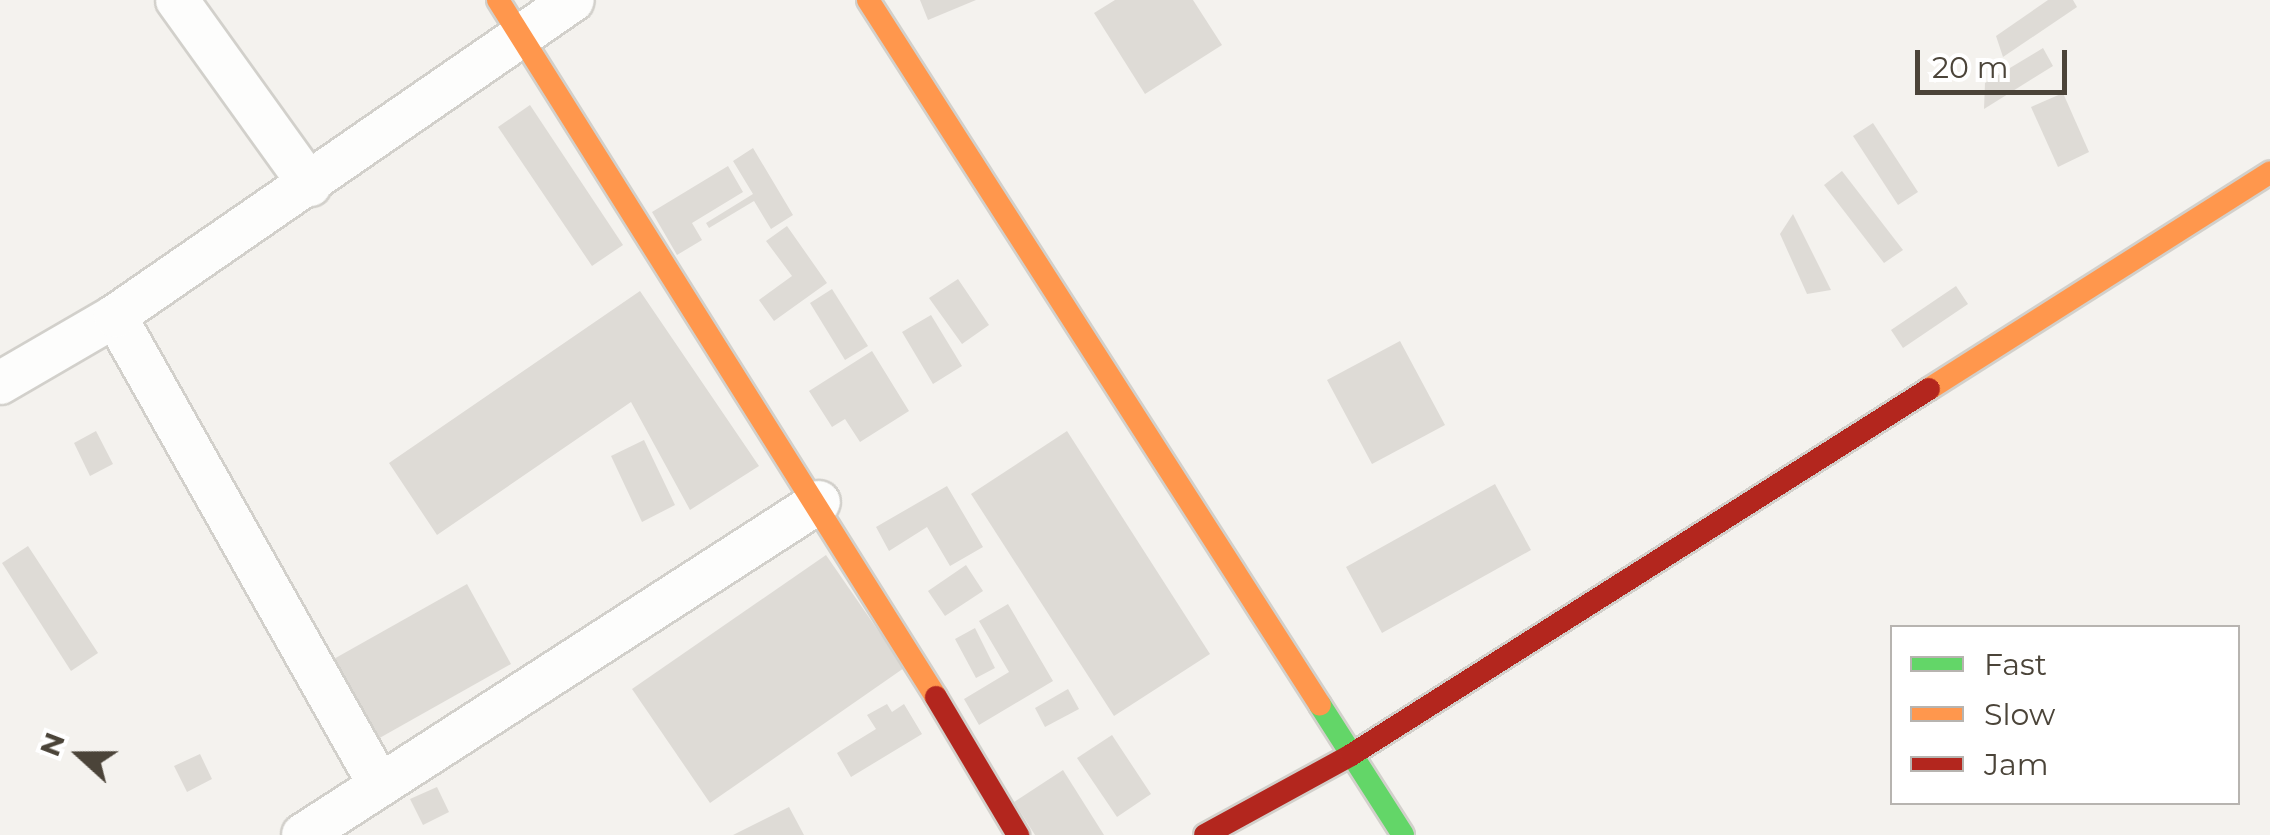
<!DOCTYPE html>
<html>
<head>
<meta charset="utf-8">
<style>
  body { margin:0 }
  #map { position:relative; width:2270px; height:835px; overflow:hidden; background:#f4f2ee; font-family:Montserrat,sans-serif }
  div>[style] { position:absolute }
  .building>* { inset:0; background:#dedbd6 }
  .roads { filter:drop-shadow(2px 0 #d2d0cb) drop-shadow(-2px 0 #d2d0cb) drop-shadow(0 2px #d2d0cb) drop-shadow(0 -2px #d2d0cb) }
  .street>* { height:42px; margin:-21px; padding:0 21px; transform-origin:21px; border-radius:21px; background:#fdfdfc }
  .fast>* { height:22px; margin:-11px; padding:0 11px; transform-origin:11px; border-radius:11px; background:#63d668 }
  .slow>* { height:22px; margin:-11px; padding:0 11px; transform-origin:11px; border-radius:11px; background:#ff974d }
  .jam>* { height:22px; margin:-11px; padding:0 11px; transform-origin:11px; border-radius:11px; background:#b3261e }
  span { translate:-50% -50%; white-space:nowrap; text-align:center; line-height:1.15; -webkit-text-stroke:10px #fff; paint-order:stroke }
  .legend { position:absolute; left:1890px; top:625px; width:350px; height:180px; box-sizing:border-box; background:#fff; border:2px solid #b7b4b0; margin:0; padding:12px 18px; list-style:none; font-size:30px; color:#4b4439 }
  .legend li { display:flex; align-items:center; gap:20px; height:50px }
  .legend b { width:50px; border:2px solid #b7b4b0 }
  .north { position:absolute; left:30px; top:705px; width:100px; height:100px; -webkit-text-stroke:8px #fff; paint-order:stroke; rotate:291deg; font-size:28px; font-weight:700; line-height:40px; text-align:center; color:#4b4439 }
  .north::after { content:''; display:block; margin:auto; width:35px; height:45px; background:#4b4439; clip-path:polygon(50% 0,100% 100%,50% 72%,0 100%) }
  .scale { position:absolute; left:1915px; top:50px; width:152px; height:45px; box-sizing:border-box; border:5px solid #4b4439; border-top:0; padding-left:12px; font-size:30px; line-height:35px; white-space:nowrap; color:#4b4439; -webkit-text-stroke:8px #fff; paint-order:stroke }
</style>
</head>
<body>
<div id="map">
  <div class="building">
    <i style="clip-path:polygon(920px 0,976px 0,928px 20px)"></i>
    <i style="clip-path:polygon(1115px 0,1193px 0,1222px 45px,1145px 94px,1094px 13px)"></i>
    <i style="clip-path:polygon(2048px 0,2073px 0,2077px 7px,2003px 57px,1996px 36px)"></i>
    <i style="clip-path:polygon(2043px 48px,2053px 66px,1984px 109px,1985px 83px)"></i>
    <i style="clip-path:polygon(2063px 93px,2089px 152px,2058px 167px,2031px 107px)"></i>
    <i style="clip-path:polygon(530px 105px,623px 245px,592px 266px,498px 127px)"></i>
    <i style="clip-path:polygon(1873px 123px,1918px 192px,1898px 205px,1853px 136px)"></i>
    <i style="clip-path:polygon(753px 148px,793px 215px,771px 229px,754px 201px,709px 228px,706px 223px,753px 194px,733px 161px)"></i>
    <i style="clip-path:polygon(728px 166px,743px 192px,692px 223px,702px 240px,677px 255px,652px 212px)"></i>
    <i style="clip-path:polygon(1842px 171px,1903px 250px,1884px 263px,1824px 185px)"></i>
    <i style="clip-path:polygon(1793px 214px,1831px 290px,1807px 294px,1780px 234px)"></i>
    <i style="clip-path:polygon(787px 226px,827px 283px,774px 321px,759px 300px,792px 276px,766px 241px)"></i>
    <i style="clip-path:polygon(958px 279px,989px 325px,962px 344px,929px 298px)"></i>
    <i style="clip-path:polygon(1956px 286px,1968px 304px,1903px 348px,1891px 330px)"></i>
    <i style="clip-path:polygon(832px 289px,868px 346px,845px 360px,810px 303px)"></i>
    <i style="clip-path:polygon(640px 291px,759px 466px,690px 510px,631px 402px,437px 535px,389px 463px)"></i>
    <i style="clip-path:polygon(931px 315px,962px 366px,933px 384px,902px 332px)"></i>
    <i style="clip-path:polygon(1400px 341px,1445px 425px,1372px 464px,1327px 380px)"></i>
    <i style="clip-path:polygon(872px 351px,909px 411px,860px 442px,845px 419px,832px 427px,809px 391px)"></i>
    <i style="clip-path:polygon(96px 431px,113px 464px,90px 476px,74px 443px)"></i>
    <i style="clip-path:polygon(1067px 431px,1210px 654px,1114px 716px,971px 494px)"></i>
    <i style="clip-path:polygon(644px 440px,675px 505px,642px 522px,611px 456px)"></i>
    <i style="clip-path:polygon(1495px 484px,1531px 550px,1382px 633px,1346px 567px)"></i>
    <i style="clip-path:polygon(947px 486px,983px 547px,950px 566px,927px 527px,889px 551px,876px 527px)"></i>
    <i style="clip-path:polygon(28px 546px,98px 653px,71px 671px,2px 563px)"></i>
    <i style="clip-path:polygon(826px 555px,904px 668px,710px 803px,632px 689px)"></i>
    <i style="clip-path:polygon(966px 565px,983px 591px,945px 616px,928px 591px)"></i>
    <i style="clip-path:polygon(467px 584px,511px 664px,376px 740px,332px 660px)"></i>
    <i style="clip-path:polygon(1008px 604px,1053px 681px,979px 725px,964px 699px,1009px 672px,979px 621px)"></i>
    <i style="clip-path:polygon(975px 628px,995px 668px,976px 678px,955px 639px)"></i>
    <i style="clip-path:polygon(1068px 689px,1079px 709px,1045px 727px,1035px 708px)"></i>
    <i style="clip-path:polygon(887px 704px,892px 712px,904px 704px,922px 734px,851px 777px,837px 753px,876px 729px,867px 715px)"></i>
    <i style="clip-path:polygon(1112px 735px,1151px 794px,1117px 817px,1077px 758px)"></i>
    <i style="clip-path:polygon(200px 754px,212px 779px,187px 792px,174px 766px)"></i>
    <i style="clip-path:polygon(1063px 770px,1104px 835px,1035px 835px,1014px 802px)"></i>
    <i style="clip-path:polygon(437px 787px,449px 812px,423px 825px,410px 799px)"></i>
    <i style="clip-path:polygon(789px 807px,804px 835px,733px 835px)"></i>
  </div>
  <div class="roads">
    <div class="street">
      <i style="left:177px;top:0;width:228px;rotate:54.3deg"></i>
      <i style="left:115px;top:316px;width:537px;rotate:60.57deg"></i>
      <i style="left:0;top:383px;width:133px;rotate:-30.2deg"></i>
      <i style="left:115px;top:316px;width:556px;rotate:-34.6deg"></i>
      <i style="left:303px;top:835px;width:614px;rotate:-32.84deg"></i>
    </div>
    <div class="fast">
      <i style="left:1320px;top:705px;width:154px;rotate:57.4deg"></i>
    </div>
    <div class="slow">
      <i style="left:498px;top:0;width:823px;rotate:57.85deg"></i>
      <i style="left:868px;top:0;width:837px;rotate:57.33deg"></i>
      <i style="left:1929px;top:389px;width:404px;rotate:-32.4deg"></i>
    </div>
    <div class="jam">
      <i style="left:936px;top:697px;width:161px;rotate:59.3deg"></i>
      <i style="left:1205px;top:835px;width:166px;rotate:-28.7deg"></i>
      <i style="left:1351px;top:755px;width:684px;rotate:-32.34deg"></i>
    </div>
  </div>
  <ul class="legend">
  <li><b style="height:12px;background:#63d668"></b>Fast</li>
  <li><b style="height:12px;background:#ff974d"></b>Slow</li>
  <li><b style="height:12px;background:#b3261e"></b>Jam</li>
  </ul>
  <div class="north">N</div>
  <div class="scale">20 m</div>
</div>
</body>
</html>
